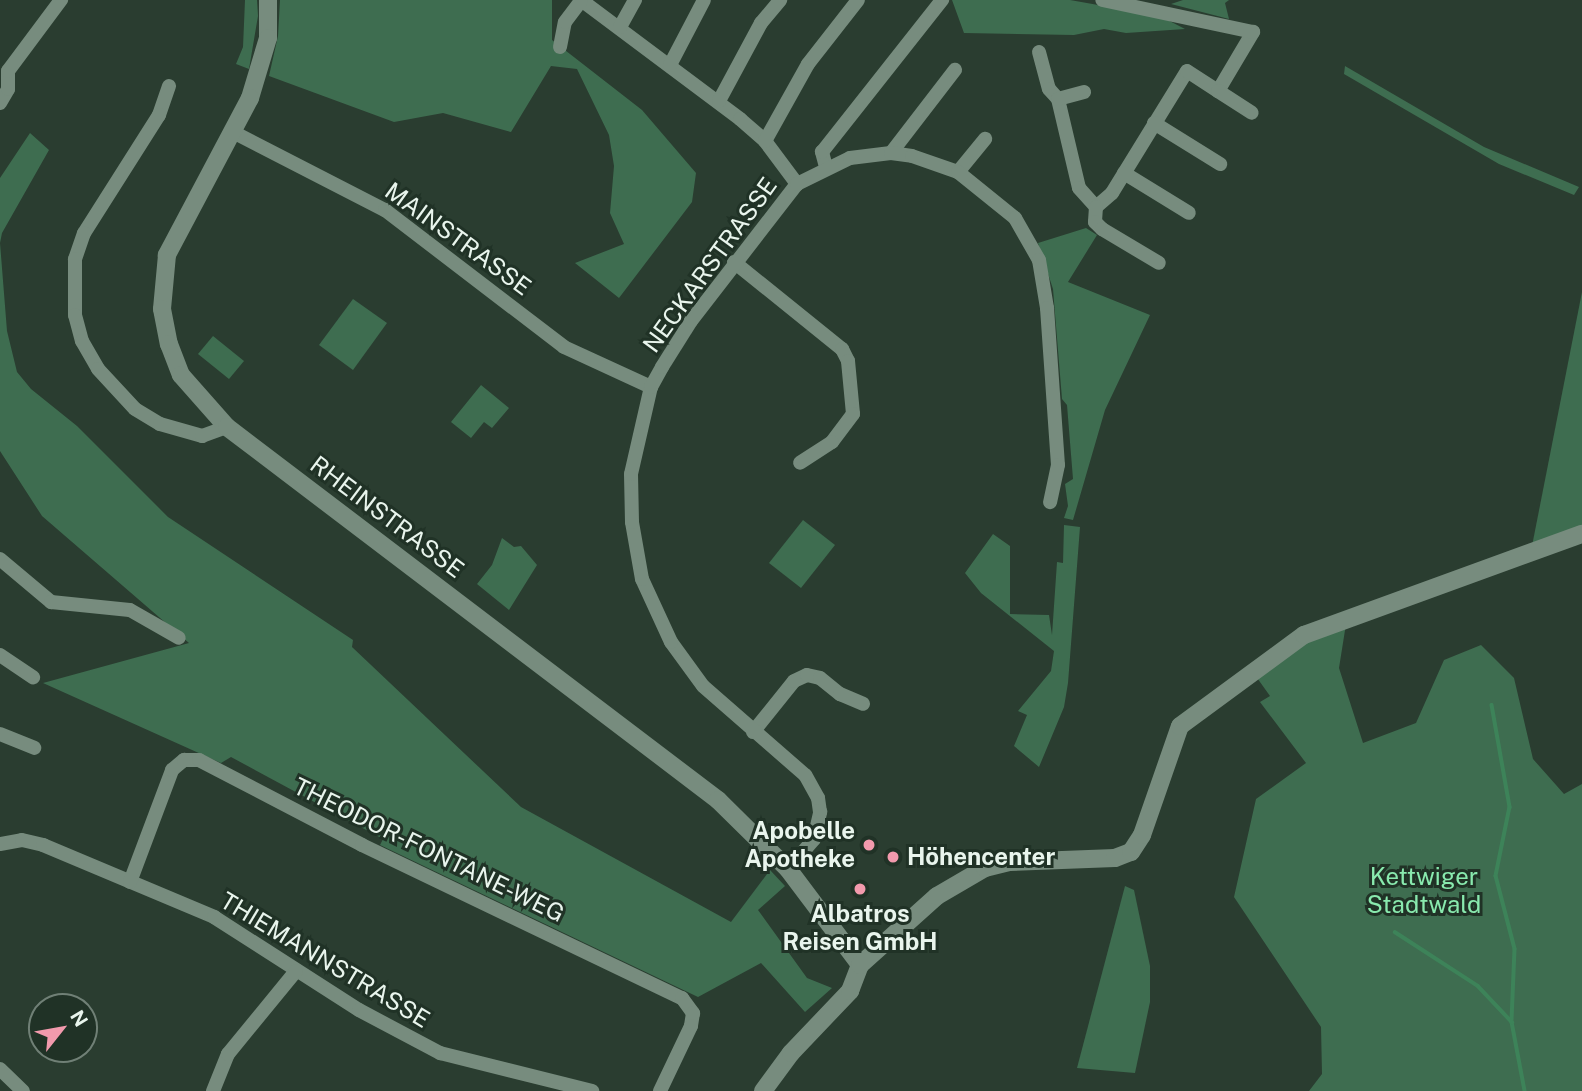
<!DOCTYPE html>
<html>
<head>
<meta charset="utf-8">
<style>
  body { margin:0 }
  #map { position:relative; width:1582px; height:1091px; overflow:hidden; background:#2a3d30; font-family:"Public Sans",sans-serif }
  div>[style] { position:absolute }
  .green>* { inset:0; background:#3e6d50 }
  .stream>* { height:3.5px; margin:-1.75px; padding:0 1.75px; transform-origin:1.75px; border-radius:1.75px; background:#3d8359 }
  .minor>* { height:14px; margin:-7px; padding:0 7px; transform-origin:7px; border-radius:7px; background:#778c7e }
  .tertiary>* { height:18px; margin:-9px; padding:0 9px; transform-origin:9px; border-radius:9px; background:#778c7e }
  .dots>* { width:19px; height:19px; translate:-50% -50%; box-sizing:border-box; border:4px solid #203226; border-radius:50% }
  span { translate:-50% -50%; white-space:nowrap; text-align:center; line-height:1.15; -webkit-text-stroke:6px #203226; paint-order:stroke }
  .street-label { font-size:24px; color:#e9f5ed }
  .poi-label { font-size:24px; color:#e9f5ed; font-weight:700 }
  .right { translate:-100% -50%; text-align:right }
  .left { translate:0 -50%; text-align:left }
  .park-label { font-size:24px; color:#89eaae }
  .north { position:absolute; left:28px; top:993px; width:70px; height:70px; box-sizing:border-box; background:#203226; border:2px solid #708076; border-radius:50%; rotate:59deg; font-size:19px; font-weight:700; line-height:28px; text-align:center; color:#e9f5ed }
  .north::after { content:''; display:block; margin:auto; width:24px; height:32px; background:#f29aad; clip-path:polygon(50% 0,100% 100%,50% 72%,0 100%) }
</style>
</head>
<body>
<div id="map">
  <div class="green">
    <i style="clip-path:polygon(245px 0,257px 0,258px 16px,249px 69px,236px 64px,243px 47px)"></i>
    <i style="clip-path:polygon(280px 0,552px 0,552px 40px,642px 110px,696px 173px,692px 202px,619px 298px,575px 263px,624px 244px,610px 213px,614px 166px,609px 135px,577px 69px,551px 66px,511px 132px,443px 113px,394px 122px,269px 76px,278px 36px)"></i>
    <i style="clip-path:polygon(952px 0,1070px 0,1160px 16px,1185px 29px,1126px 33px,1104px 29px,1074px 35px,964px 33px)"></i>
    <i style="clip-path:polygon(1183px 0,1229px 0,1225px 3px,1229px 19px,1171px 4px)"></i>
    <i style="clip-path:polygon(1345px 66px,1484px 147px,1579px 187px,1574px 195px,1499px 164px,1344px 74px)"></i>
    <i style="clip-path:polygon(30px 133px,49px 150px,2px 233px,0 243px,7px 331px,17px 372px,31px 389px,77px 426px,168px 517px,353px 640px,352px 647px,521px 807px,731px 922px,770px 870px,785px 886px,758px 910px,807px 978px,832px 988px,805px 1012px,761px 963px,698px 997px,380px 845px,383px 839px,231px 757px,221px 763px,43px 683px,189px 643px,42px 516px,0 451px,0 178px)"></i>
    <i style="clip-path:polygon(1086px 228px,1097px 235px,1068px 282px,1150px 315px,1105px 410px,1073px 520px,1064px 518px,1068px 506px,1065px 484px,1073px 479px,1067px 405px,1062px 399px,1053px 289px,1038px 243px)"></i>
    <i style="clip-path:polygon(1582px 292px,1582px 529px,1532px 546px)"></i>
    <i style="clip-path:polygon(353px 299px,387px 323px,353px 370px,319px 345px)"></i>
    <i style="clip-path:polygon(213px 336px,244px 361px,229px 379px,198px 354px)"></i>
    <i style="clip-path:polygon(481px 385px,509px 408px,492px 428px,484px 422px,471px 438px,451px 422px)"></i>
    <i style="clip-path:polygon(803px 520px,835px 545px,801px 588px,769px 563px)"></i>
    <i style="clip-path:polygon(1064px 525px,1080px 527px,1068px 683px,1064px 707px,1039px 767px,1014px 746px,1027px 715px,1018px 711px,1051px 671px,1054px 651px,981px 593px,965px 573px,993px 534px,1010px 546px,1010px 614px,1049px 615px,1052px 635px,1057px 562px,1063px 563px)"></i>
    <i style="clip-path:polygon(502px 538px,514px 547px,521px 546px,537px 565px,509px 610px,477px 584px,492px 565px)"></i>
    <i style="clip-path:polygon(1346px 624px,1339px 668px,1363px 743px,1416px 723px,1444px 660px,1481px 645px,1514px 678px,1533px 759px,1564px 794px,1582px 784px,1582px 1091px,1309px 1091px,1322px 1074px,1321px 1027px,1234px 897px,1256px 799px,1306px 763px,1260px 702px,1270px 696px,1255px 675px,1307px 638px)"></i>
    <i style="clip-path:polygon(1125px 886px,1134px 890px,1150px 966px,1150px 1002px,1135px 1073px,1077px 1068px)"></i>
  </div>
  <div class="stream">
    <i style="left:1492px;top:705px;width:104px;rotate:80deg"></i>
    <i style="left:1510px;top:807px;width:70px;rotate:101.5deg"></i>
    <i style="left:1496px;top:876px;width:75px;rotate:75.4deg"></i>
    <i style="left:1515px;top:949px;width:73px;rotate:92.4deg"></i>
    <i style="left:1512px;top:1022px;width:70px;rotate:79.3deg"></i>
    <i style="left:1395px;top:932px;width:99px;rotate:33deg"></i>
    <i style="left:1478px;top:986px;width:50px;rotate:46.6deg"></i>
  </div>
  <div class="minor">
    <i style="left:581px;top:0;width:199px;rotate:36.8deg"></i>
    <i style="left:740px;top:119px;width:33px;rotate:41deg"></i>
    <i style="left:765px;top:141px;width:54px;rotate:53.3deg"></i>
    <i style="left:620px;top:27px;width:31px;rotate:-61deg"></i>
    <i style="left:560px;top:47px;width:25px;rotate:-79deg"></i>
    <i style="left:565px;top:22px;width:26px;rotate:-53deg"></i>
    <i style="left:1039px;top:52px;width:38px;rotate:75deg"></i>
    <i style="left:1049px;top:89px;width:13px;rotate:48deg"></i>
    <i style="left:1058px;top:99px;width:91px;rotate:76.7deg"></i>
    <i style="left:1079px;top:188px;width:25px;rotate:48deg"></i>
    <i style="left:1096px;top:207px;width:21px;rotate:-41deg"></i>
    <i style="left:1112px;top:193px;width:143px;rotate:-58.4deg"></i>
    <i style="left:1187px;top:71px;width:37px;rotate:33deg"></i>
    <i style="left:1218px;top:91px;width:69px;rotate:-59.3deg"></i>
    <i style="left:1253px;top:32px;width:154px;rotate:-168deg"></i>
    <i style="left:670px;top:65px;width:73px;rotate:-62.4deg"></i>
    <i style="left:169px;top:86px;width:31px;rotate:109deg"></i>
    <i style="left:159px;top:115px;width:140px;rotate:122.4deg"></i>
    <i style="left:84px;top:233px;width:28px;rotate:109deg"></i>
    <i style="left:75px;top:259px;width:56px;rotate:90deg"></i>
    <i style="left:75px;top:315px;width:27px;rotate:75deg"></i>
    <i style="left:82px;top:341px;width:32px;rotate:60deg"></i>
    <i style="left:98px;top:369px;width:54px;rotate:47.2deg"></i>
    <i style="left:135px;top:409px;width:29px;rotate:31deg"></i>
    <i style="left:160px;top:424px;width:44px;rotate:15.9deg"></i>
    <i style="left:202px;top:436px;width:27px;rotate:-20deg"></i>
    <i style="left:1218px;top:91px;width:40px;rotate:32.9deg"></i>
    <i style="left:1058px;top:99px;width:27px;rotate:-15deg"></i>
    <i style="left:719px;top:101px;width:89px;rotate:-61.7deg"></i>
    <i style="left:761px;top:23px;width:30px;rotate:-50deg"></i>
    <i style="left:0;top:103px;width:16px;rotate:-60deg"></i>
    <i style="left:8px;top:89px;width:18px;rotate:-90deg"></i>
    <i style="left:8px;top:71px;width:89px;rotate:-53.3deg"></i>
    <i style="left:1154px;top:123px;width:78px;rotate:31.8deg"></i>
    <i style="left:233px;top:132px;width:171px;rotate:27.2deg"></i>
    <i style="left:385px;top:210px;width:225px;rotate:37.4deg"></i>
    <i style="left:564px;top:347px;width:96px;rotate:24.7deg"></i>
    <i style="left:765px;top:141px;width:88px;rotate:-60.8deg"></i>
    <i style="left:808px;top:64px;width:81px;rotate:-52deg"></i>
    <i style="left:891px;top:153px;width:105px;rotate:-52.4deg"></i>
    <i style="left:826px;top:167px;width:16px;rotate:-105deg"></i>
    <i style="left:822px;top:152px;width:194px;rotate:-51.7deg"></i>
    <i style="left:958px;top:172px;width:43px;rotate:-50.7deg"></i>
    <i style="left:1124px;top:173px;width:76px;rotate:31.6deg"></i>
    <i style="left:1096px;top:207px;width:15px;rotate:94deg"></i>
    <i style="left:1095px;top:222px;width:10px;rotate:45deg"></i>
    <i style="left:1102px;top:229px;width:66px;rotate:30.8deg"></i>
    <i style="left:734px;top:262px;width:139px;rotate:38.9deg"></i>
    <i style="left:842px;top:349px;width:13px;rotate:63deg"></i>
    <i style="left:848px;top:361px;width:53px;rotate:84.6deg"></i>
    <i style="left:853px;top:414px;width:35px;rotate:127deg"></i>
    <i style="left:832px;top:442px;width:38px;rotate:147deg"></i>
    <i style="left:0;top:559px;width:67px;rotate:40.1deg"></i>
    <i style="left:51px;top:602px;width:79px;rotate:5.8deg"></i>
    <i style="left:130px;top:610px;width:56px;rotate:29.7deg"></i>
    <i style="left:0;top:655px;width:40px;rotate:34deg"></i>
    <i style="left:753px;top:732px;width:65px;rotate:-51.2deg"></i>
    <i style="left:794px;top:681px;width:14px;rotate:-25deg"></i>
    <i style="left:807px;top:675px;width:13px;rotate:13deg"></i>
    <i style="left:820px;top:678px;width:26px;rotate:39deg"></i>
    <i style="left:840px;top:694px;width:25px;rotate:23deg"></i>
    <i style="left:0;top:734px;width:37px;rotate:22deg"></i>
    <i style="left:0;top:844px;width:22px;rotate:-10deg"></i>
    <i style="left:22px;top:840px;width:22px;rotate:13deg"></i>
    <i style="left:43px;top:845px;width:186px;rotate:22.8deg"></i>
    <i style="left:214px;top:917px;width:172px;rotate:32.7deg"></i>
    <i style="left:359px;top:1010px;width:92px;rotate:28deg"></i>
    <i style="left:440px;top:1053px;width:157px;rotate:14deg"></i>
    <i style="left:788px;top:869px;width:40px;rotate:-49deg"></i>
    <i style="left:814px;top:839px;width:28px;rotate:-77deg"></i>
    <i style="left:820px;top:812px;width:14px;rotate:-98deg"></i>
    <i style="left:818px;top:798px;width:26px;rotate:-119deg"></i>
    <i style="left:805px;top:775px;width:135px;rotate:-138.9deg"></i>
    <i style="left:703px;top:686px;width:54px;rotate:-126deg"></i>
    <i style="left:671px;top:642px;width:69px;rotate:-114.7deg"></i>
    <i style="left:642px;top:579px;width:58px;rotate:-100deg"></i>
    <i style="left:632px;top:522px;width:48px;rotate:-91.2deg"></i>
    <i style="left:631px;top:474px;width:89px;rotate:-77.1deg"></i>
    <i style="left:651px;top:387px;width:23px;rotate:-61deg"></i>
    <i style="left:662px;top:367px;width:54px;rotate:-57.8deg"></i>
    <i style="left:691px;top:321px;width:173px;rotate:-52.3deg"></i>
    <i style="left:797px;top:184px;width:59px;rotate:-26.1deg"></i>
    <i style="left:850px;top:158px;width:41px;rotate:-7deg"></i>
    <i style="left:891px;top:153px;width:21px;rotate:8deg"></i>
    <i style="left:912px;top:156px;width:49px;rotate:19.2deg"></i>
    <i style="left:958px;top:172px;width:73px;rotate:38.9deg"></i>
    <i style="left:1015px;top:218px;width:48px;rotate:60.3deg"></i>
    <i style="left:1039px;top:260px;width:49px;rotate:80.5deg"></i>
    <i style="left:1047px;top:308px;width:157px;rotate:86deg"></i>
    <i style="left:1058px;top:465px;width:38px;rotate:102deg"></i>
    <i style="left:130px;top:882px;width:120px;rotate:-69.4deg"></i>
    <i style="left:172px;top:770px;width:16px;rotate:-40deg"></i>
    <i style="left:184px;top:760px;width:15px"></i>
    <i style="left:199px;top:760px;width:184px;rotate:27.5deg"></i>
    <i style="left:362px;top:845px;width:355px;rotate:25.6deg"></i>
    <i style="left:682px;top:998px;width:19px;rotate:54deg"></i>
    <i style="left:693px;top:1013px;width:13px;rotate:99deg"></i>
    <i style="left:691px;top:1026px;width:72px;rotate:115.5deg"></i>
    <i style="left:0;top:1069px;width:32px;rotate:44deg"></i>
    <i style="left:213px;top:1091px;width:40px;rotate:-68deg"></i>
    <i style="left:228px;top:1054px;width:107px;rotate:-50.7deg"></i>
  </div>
  <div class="tertiary">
    <i style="left:268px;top:0;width:38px;rotate:90deg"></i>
    <i style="left:268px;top:38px;width:63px;rotate:106.7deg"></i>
    <i style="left:250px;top:98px;width:178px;rotate:117.9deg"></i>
    <i style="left:167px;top:255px;width:54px;rotate:95.3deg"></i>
    <i style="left:162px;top:309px;width:36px;rotate:79deg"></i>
    <i style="left:169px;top:344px;width:33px;rotate:69deg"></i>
    <i style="left:181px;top:375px;width:69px;rotate:48.5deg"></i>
    <i style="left:227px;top:427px;width:617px;rotate:37.22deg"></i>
    <i style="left:718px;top:800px;width:98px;rotate:44.6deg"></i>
    <i style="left:788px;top:869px;width:120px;rotate:53.1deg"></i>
    <i style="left:763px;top:1091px;width:47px;rotate:-53.6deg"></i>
    <i style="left:791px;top:1053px;width:86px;rotate:-46.4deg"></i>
    <i style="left:850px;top:991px;width:28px;rotate:-69deg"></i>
    <i style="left:860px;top:965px;width:103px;rotate:-41.9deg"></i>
    <i style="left:937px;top:896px;width:56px;rotate:-30.3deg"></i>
    <i style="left:985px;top:868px;width:25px;rotate:-14deg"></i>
    <i style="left:1009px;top:862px;width:106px;rotate:-2.2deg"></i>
    <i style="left:1115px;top:858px;width:17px;rotate:-21deg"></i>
    <i style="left:1131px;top:852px;width:20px;rotate:-57deg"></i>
    <i style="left:1142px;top:835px;width:115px;rotate:-70.8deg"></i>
    <i style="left:1180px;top:726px;width:154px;rotate:-36.3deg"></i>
    <i style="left:1304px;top:635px;width:296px;rotate:-20deg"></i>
  </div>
  <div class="dots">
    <i style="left:869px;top:845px;background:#f29aad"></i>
    <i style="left:893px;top:857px;background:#f29aad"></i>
    <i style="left:860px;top:889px;background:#f29aad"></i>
  </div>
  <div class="street-label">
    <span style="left:458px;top:239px;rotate:36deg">MAINSTRASSE</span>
    <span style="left:710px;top:265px;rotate:-54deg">NECKARSTRASSE</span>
    <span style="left:387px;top:517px;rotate:37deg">RHEINSTRASSE</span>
    <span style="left:429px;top:850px;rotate:26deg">THEODOR-FONTANE-WEG</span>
    <span style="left:325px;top:960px;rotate:31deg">THIEMANNSTRASSE</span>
  </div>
  <div class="poi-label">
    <span class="right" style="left:855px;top:845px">Apobelle<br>Apotheke</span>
    <span class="left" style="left:907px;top:857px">Höhencenter</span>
    <span style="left:860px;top:928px">Albatros<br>Reisen GmbH</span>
  </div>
  <div class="park-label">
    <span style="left:1424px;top:891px">Kettwiger<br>Stadtwald</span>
  </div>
  <div class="north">N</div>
</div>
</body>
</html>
